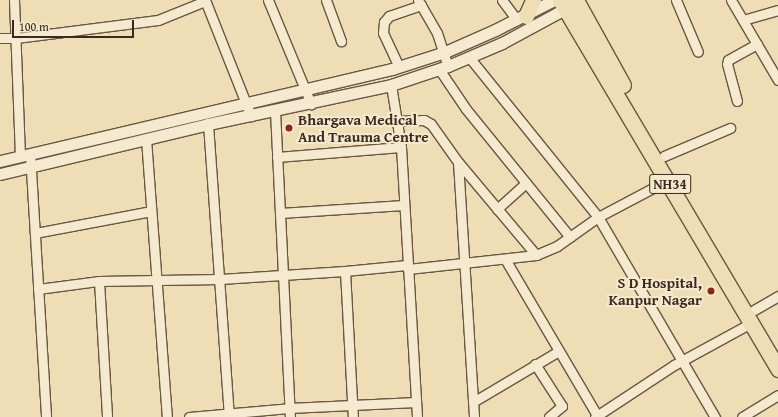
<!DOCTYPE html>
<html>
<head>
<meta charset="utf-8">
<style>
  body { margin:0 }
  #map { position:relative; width:778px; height:417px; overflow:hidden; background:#efdeb5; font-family:"Gentium Book Plus",serif }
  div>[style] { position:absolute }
  .roads { filter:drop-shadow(1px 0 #695644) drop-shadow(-1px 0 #695644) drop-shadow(0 1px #695644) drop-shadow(0 -1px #695644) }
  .minor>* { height:9px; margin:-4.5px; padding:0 4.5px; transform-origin:4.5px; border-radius:4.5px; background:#f5eacf }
  .tertiary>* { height:11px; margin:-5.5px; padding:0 5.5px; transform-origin:5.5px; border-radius:5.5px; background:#f5eacf }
  .trunk>* { height:15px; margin:-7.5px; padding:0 7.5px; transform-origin:7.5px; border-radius:7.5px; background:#efdeb5 }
  .dots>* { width:11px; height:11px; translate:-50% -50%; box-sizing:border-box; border:2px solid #f5eacf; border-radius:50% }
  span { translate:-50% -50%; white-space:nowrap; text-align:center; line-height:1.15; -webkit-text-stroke:4px #f5eacf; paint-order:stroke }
  .shield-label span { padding:1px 3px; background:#f5eacf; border:1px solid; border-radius:3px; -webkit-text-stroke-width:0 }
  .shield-label { font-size:14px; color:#3c281f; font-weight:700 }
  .poi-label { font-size:15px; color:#3c281f; font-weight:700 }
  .left { translate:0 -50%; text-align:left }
  .right { translate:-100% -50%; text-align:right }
  .scale { position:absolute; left:12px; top:20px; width:122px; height:18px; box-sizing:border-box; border:2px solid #3c281f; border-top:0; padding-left:5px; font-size:12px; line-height:14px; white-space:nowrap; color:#3c281f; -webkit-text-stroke:3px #f5eacf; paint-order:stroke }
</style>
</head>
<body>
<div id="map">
  <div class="roads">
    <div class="minor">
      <i style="left:14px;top:0;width:156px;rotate:87.8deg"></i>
      <i style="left:205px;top:0;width:125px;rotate:68.4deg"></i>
      <i style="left:268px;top:0;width:113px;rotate:67.5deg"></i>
      <i style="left:326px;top:0;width:44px;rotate:69.9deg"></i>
      <i style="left:418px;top:0;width:38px;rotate:60deg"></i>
      <i style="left:437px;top:33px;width:35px;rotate:72deg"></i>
      <i style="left:502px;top:0;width:25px;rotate:53deg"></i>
      <i style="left:676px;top:0;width:56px;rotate:67.1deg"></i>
      <i style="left:731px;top:0;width:93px;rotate:59.6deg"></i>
      <i style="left:743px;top:20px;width:36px;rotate:-16deg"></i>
      <i style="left:0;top:38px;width:16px"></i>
      <i style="left:16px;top:38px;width:143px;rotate:-7.2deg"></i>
      <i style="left:158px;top:20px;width:51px;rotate:-22deg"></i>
      <i style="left:469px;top:57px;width:206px;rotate:51.1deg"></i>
      <i style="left:598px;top:217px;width:232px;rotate:59.7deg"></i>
      <i style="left:399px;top:67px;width:38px;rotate:-115deg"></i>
      <i style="left:383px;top:33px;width:11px;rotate:-85deg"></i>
      <i style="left:384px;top:22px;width:8px;rotate:-50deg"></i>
      <i style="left:389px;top:16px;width:34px;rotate:-19deg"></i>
      <i style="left:439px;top:69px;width:48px;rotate:56deg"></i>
      <i style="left:466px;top:109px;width:165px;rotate:50.9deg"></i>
      <i style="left:391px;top:85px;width:63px;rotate:80.8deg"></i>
      <i style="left:401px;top:147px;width:270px;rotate:86.6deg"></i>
      <i style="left:737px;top:101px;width:38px;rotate:-105deg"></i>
      <i style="left:727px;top:64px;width:4px;rotate:-76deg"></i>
      <i style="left:728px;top:60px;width:33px;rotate:-29deg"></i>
      <i style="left:275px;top:111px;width:306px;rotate:87.2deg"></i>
      <i style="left:397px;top:121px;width:27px;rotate:-2deg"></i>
      <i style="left:424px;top:120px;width:8px;rotate:30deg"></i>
      <i style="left:431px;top:124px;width:47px;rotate:54.6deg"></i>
      <i style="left:458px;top:162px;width:256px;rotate:86.4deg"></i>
      <i style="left:208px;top:124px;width:294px;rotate:85.9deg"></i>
      <i style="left:146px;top:139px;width:279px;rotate:85.7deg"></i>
      <i style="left:30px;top:154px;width:263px;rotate:86.5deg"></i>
      <i style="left:664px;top:156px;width:72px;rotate:-23deg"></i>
      <i style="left:277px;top:157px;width:124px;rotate:-4.6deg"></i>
      <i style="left:458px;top:162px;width:121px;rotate:50deg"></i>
      <i style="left:497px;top:209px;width:39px;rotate:-42deg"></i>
      <i style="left:280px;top:213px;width:124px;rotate:-3.7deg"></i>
      <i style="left:35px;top:233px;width:118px;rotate:-10.7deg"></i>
      <i style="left:505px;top:259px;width:181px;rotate:59.5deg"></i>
      <i style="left:408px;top:269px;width:129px;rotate:-6.2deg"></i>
      <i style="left:536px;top:255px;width:23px;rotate:-23deg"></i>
      <i style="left:557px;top:246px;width:50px;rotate:-35.3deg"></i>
      <i style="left:598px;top:217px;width:79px;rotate:-27.9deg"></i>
      <i style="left:345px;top:271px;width:62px;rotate:-5.5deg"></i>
      <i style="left:99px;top:281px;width:136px;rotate:86.6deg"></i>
      <i style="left:38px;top:289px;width:62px;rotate:-7.5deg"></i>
      <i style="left:99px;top:281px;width:121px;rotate:-0.9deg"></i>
      <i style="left:220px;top:279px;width:125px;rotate:-3.7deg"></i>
      <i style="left:345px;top:271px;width:146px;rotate:86.9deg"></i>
      <i style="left:754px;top:310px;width:28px;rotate:-30deg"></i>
      <i style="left:535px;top:364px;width:50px;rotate:57.3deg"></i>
      <i style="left:562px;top:406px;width:17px;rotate:140deg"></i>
      <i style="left:473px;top:402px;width:100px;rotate:-30.7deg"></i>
      <i style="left:189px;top:417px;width:100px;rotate:-5.1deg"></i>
      <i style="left:289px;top:408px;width:127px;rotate:-2.7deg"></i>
      <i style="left:595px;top:417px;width:95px;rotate:-33.4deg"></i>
      <i style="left:674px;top:365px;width:88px;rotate:-28.6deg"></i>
      <i style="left:742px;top:417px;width:42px;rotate:-31.4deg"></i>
    </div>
    <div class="tertiary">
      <i style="left:0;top:161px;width:403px;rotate:-13.2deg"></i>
      <i style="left:392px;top:69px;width:56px;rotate:-17.8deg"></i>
      <i style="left:445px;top:52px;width:55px;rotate:-23.7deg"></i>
      <i style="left:495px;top:30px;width:66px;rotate:-27deg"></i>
      <i style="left:0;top:174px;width:214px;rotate:-13.5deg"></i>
      <i style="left:208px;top:124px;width:187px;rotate:-12deg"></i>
      <i style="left:391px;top:85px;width:60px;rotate:-18.4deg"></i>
      <i style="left:448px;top:66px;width:59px;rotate:-23.1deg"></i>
      <i style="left:502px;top:43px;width:80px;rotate:-28.5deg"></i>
    </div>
    <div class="trunk">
      <i style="left:560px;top:0;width:429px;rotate:59.4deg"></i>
      <i style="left:576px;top:0;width:97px;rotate:61.1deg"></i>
      <i style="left:526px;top:16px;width:17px;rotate:-66deg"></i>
    </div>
  </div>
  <div class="dots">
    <i style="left:289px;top:128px;background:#8f2418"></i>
    <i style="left:711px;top:291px;background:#8f2418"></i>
  </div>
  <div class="shield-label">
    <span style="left:670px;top:184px">NH34</span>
  </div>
  <div class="poi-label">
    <span class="left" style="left:298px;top:128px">Bhargava Medical<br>And Trauma Centre</span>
    <span class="right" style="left:702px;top:291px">S D Hospital,<br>Kanpur Nagar</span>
  </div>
  <div class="scale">100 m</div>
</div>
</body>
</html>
